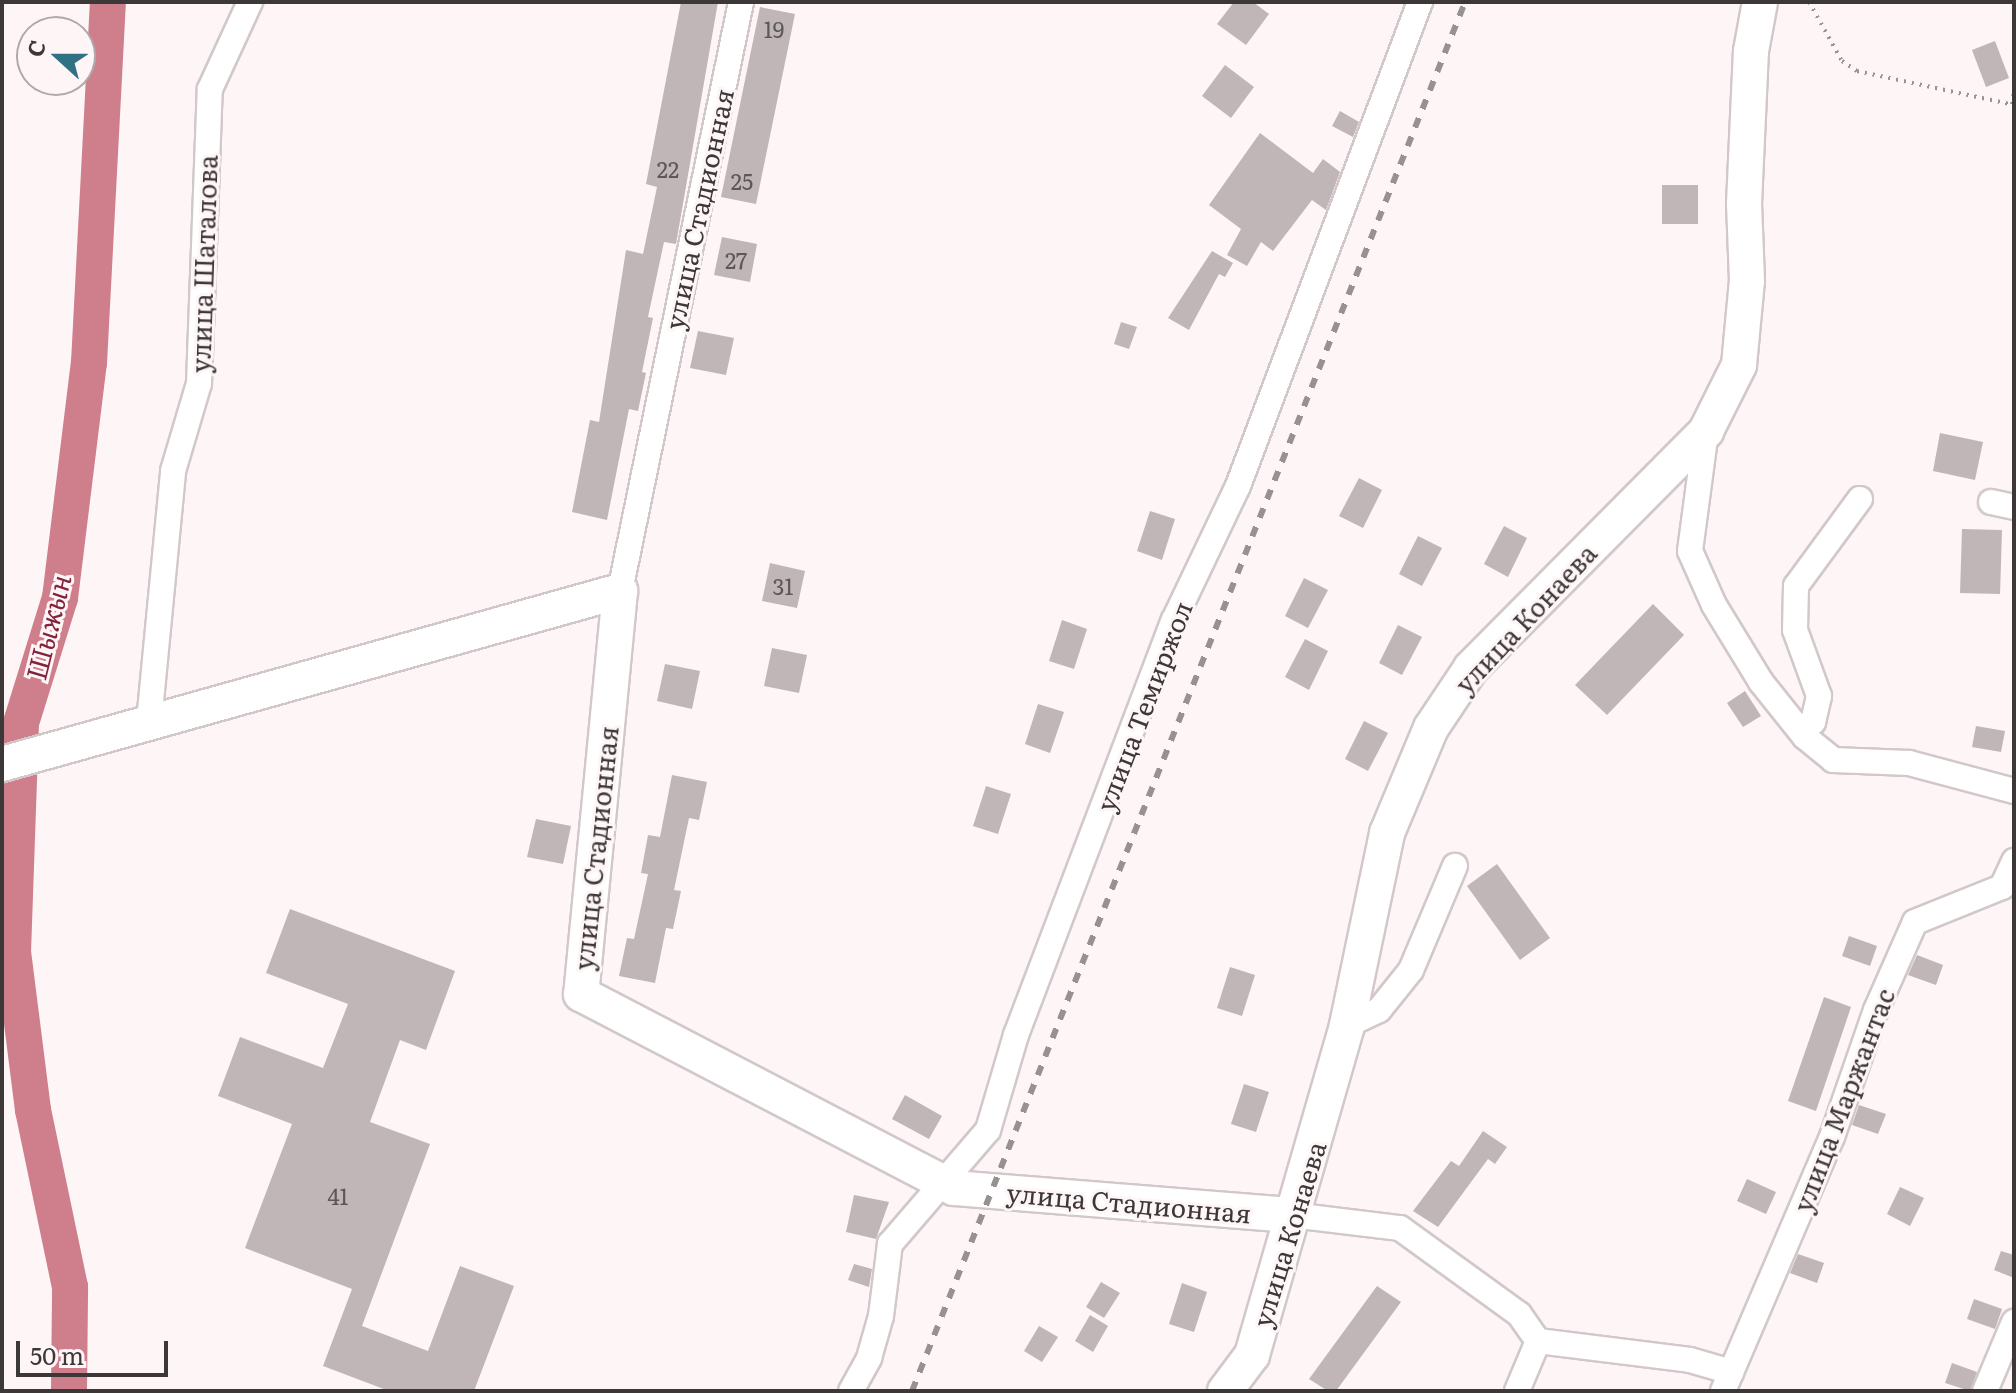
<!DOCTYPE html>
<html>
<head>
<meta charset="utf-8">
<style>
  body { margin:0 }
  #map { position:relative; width:2016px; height:1393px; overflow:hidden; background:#fef5f6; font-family:Literata,serif }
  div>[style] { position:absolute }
  .river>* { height:36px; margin:-18px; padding:0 18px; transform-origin:18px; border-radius:18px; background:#cf7f8b }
  .building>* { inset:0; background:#c0b6b7 }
  .path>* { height:4px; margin-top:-2px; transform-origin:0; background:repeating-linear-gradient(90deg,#9a9394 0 2px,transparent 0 8px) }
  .roads { filter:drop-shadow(2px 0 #d2c8c9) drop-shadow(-2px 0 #d2c8c9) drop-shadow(0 2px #d2c8c9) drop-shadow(0 -2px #d2c8c9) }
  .street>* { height:24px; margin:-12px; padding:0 12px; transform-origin:12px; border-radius:12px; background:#fff }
  .secondary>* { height:34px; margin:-17px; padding:0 17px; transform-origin:17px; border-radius:17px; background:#fff }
  .rail>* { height:6px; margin-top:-3px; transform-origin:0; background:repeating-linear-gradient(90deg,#989192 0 10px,transparent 0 20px) }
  span { translate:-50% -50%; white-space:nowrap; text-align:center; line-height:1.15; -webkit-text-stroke:6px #fef5f6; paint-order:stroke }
  .number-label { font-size:22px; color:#5d5858 }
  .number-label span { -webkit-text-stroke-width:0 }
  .street-label { font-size:26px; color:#3c3838 }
  .water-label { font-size:28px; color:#82223b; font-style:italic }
  .frame { position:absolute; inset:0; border:4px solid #3c3838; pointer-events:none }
  .north { position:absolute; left:16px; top:16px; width:80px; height:80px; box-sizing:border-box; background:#fef5f6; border:2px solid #b0a9aa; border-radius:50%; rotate:291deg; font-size:22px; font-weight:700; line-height:32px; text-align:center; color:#3c3838 }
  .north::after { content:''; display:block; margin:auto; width:28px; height:36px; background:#307184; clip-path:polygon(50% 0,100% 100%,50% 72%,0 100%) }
  .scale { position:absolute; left:16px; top:1341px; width:152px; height:36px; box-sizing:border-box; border:4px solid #3c3838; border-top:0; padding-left:10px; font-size:24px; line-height:28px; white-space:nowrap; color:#3c3838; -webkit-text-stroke:6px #fef5f6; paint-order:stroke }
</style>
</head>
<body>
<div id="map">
  <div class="river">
    <i style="left:69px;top:1391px;width:104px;rotate:-89.4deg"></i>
    <i style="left:70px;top:1287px;width:181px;rotate:-101.8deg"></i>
    <i style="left:33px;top:1110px;width:159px;rotate:-97.2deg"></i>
    <i style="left:13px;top:952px;width:229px;rotate:-88deg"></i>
    <i style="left:21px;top:723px;width:131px;rotate:-72.7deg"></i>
    <i style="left:60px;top:598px;width:237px;rotate:-83deg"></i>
    <i style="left:89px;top:363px;width:361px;rotate:-87deg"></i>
  </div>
  <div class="building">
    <i style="clip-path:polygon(681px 2px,718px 2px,676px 244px,664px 242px,648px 317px,653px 318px,642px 372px,646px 373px,638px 411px,629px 409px,607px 520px,572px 512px,590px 420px,599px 422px,626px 250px,643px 254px,657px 187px,646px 184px)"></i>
    <i style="clip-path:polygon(1234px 2px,1253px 2px,1269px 14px,1246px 45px,1217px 24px)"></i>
    <i style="clip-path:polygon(760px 7px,795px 14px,756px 204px,721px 197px)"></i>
    <i style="clip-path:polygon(1995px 41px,2009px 78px,1986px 87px,1972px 50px)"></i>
    <i style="clip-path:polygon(1225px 65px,1254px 87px,1231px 118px,1202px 96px)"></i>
    <i style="clip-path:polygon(1340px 111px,1359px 122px,1353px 137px,1332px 126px)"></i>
    <i style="clip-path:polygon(1260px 133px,1313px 173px,1323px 159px,1340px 172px,1326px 210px,1312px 200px,1273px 251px,1261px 242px,1247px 266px,1227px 255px,1241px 229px,1209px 205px)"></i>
    <i style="clip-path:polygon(1662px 185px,1698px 185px,1698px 224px,1662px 224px)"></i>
    <i style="clip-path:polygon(722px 237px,757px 244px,750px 282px,714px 275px)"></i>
    <i style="clip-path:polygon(1212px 251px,1233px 263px,1225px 277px,1219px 274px,1189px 330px,1168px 318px)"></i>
    <i style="clip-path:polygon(1121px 322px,1137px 327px,1129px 349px,1114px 344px)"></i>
    <i style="clip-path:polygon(698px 331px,734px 338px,726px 375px,690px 368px)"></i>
    <i style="clip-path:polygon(1940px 433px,1983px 442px,1975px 480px,1933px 471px)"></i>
    <i style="clip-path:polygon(1359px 478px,1382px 490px,1363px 528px,1339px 516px)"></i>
    <i style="clip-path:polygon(1150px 511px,1175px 519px,1162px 560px,1137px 551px)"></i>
    <i style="clip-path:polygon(1504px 526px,1527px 538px,1508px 577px,1484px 564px)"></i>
    <i style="clip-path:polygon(1962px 529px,2002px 530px,2000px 594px,1960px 593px)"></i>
    <i style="clip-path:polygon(1418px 536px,1442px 548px,1422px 586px,1399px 574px)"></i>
    <i style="clip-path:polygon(770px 563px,805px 571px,797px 608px,762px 601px)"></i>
    <i style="clip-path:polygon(1304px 578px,1328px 590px,1308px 628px,1285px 616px)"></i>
    <i style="clip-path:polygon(1653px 604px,1684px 635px,1607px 715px,1575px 685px)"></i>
    <i style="clip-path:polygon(1062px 620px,1087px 629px,1074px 669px,1049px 661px)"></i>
    <i style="clip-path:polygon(1398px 625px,1422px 637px,1402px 675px,1379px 663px)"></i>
    <i style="clip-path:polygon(1305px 639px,1328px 651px,1309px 690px,1285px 677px)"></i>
    <i style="clip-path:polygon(772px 648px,807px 655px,799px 693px,764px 686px)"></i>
    <i style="clip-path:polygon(665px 664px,700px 671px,692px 709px,657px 701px)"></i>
    <i style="clip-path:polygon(1745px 691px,1761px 716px,1743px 727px,1727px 703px)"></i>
    <i style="clip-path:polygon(1038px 704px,1064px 712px,1050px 753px,1025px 744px)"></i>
    <i style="clip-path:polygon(1364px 721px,1388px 733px,1368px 771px,1345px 759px)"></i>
    <i style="clip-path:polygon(1976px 726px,2005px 731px,2001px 752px,1972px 747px)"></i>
    <i style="clip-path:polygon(672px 775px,707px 782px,699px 820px,689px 818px,674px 890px,681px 891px,673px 929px,666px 928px,655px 983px,619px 976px,627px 938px,634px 939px,648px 874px,641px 873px,648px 835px,660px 837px)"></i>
    <i style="clip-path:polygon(986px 786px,1011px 794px,998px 834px,973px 826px)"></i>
    <i style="clip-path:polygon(536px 819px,571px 826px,563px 864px,527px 857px)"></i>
    <i style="clip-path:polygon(1497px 864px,1550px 938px,1520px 960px,1467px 886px)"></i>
    <i style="clip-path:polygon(290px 909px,455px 971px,426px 1050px,400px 1040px,370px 1122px,430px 1144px,362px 1326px,428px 1351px,460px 1266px,514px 1286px,474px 1391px,389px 1391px,323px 1366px,352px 1289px,245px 1248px,292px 1124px,218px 1096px,240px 1037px,323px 1068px,348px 1004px,266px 973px)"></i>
    <i style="clip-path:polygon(1849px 936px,1877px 946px,1870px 966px,1842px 956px)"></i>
    <i style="clip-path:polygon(1917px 955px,1943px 965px,1936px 985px,1908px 975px)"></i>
    <i style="clip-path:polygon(1230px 967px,1255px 975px,1242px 1016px,1217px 1008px)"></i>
    <i style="clip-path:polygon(1824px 997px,1851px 1007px,1816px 1111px,1788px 1101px)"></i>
    <i style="clip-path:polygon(1244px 1084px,1269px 1092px,1256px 1132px,1231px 1124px)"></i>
    <i style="clip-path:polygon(905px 1095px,942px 1116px,929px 1139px,892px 1119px)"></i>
    <i style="clip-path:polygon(1859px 1105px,1886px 1114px,1878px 1134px,1852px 1125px)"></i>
    <i style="clip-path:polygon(1483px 1131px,1507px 1147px,1495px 1164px,1488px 1159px,1438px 1227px,1413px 1211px,1451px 1161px,1459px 1166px)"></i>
    <i style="clip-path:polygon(1747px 1179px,1776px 1192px,1766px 1214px,1737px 1201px)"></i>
    <i style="clip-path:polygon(1900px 1187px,1924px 1198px,1910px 1226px,1887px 1214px)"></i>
    <i style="clip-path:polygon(854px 1195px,889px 1202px,876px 1239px,846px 1232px)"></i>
    <i style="clip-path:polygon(2001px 1251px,2014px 1255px,2014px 1278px,1994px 1270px)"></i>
    <i style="clip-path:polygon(1798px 1254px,1824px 1263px,1817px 1283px,1790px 1273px)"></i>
    <i style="clip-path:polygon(854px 1264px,872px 1269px,869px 1287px,848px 1280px)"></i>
    <i style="clip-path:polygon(1101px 1282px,1120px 1293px,1104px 1318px,1086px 1307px)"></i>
    <i style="clip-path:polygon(1182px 1283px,1207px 1292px,1194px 1332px,1169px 1324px)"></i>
    <i style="clip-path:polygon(1377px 1286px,1401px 1302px,1336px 1391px,1328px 1391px,1309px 1379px)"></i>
    <i style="clip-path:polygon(1974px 1299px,2002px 1309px,1995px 1329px,1967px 1319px)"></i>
    <i style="clip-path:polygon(1090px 1315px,1108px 1326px,1093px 1352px,1075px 1341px)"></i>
    <i style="clip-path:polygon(1039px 1326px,1058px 1337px,1042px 1362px,1024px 1351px)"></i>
    <i style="clip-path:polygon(1952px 1363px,1977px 1372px,1970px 1391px,1945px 1383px)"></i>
  </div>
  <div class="path">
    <i style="left:1809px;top:2px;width:68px;rotate:60.8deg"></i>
    <i style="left:1842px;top:61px;width:18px;rotate:34deg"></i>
    <i style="left:1857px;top:71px;width:161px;rotate:12.2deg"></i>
    <i style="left:2012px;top:104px;width:12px;rotate:-81deg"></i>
  </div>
  <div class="roads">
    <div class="street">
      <i style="left:1706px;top:431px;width:121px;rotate:97.6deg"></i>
      <i style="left:1690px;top:551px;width:59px;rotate:66deg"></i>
      <i style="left:1714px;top:605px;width:90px;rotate:58.6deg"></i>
      <i style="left:1761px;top:682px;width:70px;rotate:51.3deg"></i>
      <i style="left:1805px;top:737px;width:36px;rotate:39deg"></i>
      <i style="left:1833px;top:760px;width:76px;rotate:2.3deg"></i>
      <i style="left:1909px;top:763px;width:109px;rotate:14.9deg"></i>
      <i style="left:1991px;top:502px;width:24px;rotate:12deg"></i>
      <i style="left:620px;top:591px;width:601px;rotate:-78.39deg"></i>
      <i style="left:149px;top:722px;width:252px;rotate:-84.5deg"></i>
      <i style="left:173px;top:471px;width:92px;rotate:-73.5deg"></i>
      <i style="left:199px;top:383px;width:294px;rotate:-87.9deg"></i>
      <i style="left:210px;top:89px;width:96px;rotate:-65.3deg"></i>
      <i style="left:1799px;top:729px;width:16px;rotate:-27deg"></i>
      <i style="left:1813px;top:722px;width:27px;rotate:-77deg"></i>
      <i style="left:1819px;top:696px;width:70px;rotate:-110deg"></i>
      <i style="left:1795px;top:630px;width:44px;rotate:-88.7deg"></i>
      <i style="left:1796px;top:586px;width:108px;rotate:-53.7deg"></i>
      <i style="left:1347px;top:1025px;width:35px;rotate:-25deg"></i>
      <i style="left:1379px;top:1010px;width:51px;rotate:-51.3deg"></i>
      <i style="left:1411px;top:970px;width:113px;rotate:-67.1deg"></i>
      <i style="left:1292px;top:1215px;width:109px;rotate:6.9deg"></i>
      <i style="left:1400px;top:1228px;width:147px;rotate:35.9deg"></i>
      <i style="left:1519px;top:1314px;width:33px;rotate:55deg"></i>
      <i style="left:851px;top:1391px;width:38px;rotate:-61deg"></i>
      <i style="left:869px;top:1358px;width:44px;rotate:-74.1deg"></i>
      <i style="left:881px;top:1316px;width:73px;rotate:-82.9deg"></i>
      <i style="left:890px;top:1244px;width:150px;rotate:-49.3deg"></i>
      <i style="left:988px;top:1130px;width:99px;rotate:-73.6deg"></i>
      <i style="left:1016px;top:1035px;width:444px;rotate:-69.2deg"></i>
      <i style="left:1174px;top:620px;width:148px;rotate:-64.5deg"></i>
      <i style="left:1238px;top:486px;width:517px;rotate:-69.39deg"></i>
      <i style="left:1517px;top:1391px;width:54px;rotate:-67.2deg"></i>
      <i style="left:1538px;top:1341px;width:153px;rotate:7.1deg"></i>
      <i style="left:1690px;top:1360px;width:43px;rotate:16.3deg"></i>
      <i style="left:1723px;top:1391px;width:276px;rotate:-66.8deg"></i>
      <i style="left:1832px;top:1137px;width:134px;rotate:-70.9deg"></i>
      <i style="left:1876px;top:1010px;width:96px;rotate:-66.1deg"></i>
      <i style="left:1915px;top:922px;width:94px;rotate:-21.9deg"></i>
      <i style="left:2002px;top:887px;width:29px;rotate:-65deg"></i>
      <i style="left:1985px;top:1391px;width:75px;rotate:-67.2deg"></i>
    </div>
    <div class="secondary">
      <i style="left:2px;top:764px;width:642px;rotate:-15.64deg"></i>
      <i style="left:620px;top:591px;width:405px;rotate:95.5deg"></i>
      <i style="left:581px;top:994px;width:420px;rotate:27.5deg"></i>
      <i style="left:954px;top:1188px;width:339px;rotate:4.6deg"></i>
      <i style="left:1225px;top:1391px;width:45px;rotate:-53.1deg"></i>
      <i style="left:1252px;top:1355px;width:343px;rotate:-73.9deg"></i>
      <i style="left:1347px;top:1025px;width:196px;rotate:-78.2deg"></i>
      <i style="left:1387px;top:833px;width:114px;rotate:-67.3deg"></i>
      <i style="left:1431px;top:728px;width:72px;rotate:-56.3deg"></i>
      <i style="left:1471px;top:668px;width:334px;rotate:-45.2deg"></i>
      <i style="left:1706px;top:431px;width:74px;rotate:-63.4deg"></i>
      <i style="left:1739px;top:365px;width:84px;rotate:-84.6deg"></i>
      <i style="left:1747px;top:281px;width:77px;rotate:-92.2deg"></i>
      <i style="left:1744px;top:204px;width:153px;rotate:-87.4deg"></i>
      <i style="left:1751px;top:51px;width:50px;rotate:-79.6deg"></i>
    </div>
  </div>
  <div class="rail">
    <i style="left:912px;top:1391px;width:1495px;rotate:-68.29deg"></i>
  </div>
  <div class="number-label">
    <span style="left:774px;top:29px">19</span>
    <span style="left:668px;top:169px">22</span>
    <span style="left:742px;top:181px">25</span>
    <span style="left:736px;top:260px">27</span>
    <span style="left:783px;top:586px">31</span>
    <span style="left:338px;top:1196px">41</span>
  </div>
  <div class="street-label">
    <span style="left:698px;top:209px;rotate:-78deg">улица Стадионная</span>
    <span style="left:203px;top:264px;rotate:-88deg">улица Шаталова</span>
    <span style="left:1525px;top:618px;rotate:-47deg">улица Конаева</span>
    <span style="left:1143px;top:706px;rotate:-69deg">улица Темиржол</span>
    <span style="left:595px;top:848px;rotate:-84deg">улица Стадионная</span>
    <span style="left:1843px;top:1100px;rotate:-69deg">улица Маржантас</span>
    <span style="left:1129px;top:1202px;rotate:5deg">улица Стадионная</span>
    <span style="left:1288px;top:1234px;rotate:-73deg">улица Конаева</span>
  </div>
  <div class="water-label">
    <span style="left:47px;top:627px;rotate:-76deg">Шыжын</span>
  </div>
  <div class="frame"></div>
  <div class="north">С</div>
  <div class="scale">50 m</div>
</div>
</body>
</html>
